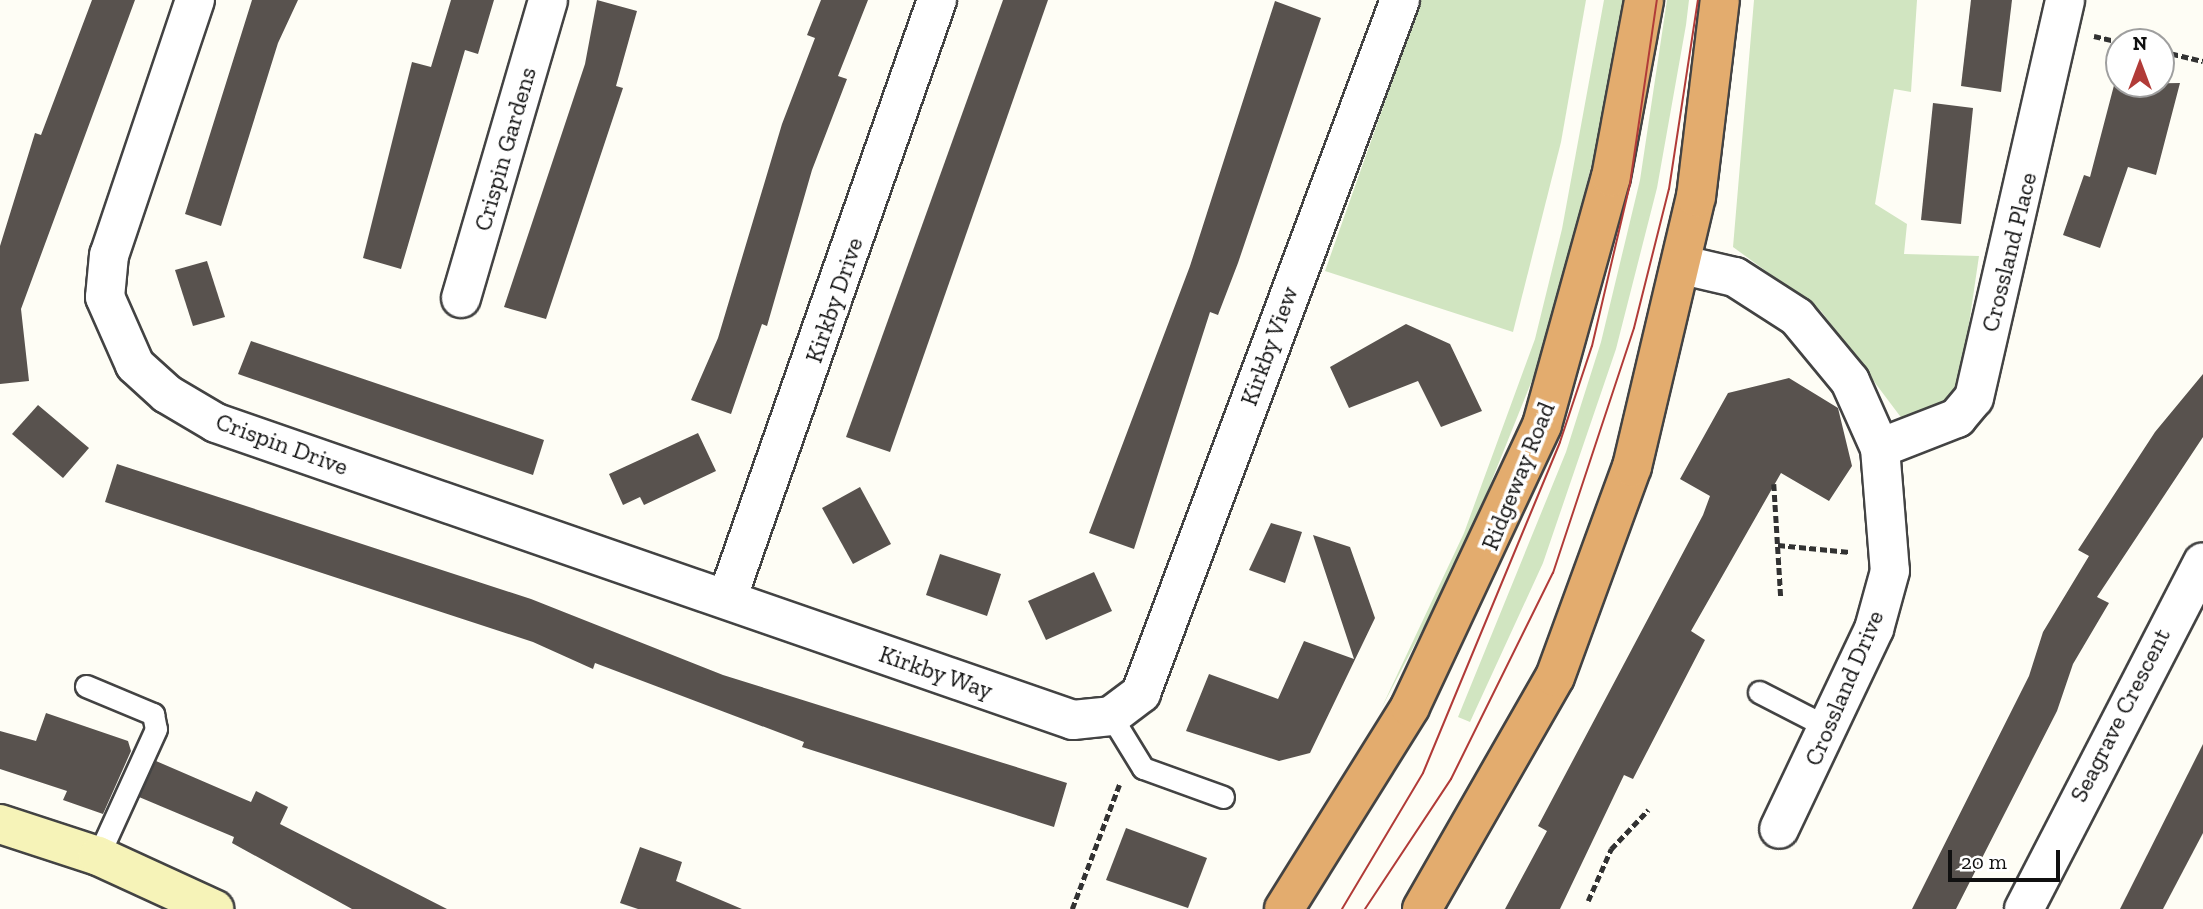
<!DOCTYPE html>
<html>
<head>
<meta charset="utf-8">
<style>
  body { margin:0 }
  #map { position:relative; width:2203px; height:909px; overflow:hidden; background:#fefdf5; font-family:"Zilla Slab",serif }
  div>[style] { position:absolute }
  .green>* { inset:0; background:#d1e5c1 }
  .building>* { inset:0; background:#58524e }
  .path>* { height:4.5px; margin-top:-2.25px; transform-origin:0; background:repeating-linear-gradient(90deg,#323232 0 7px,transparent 0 10.5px) }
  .roads { filter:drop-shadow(2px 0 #434343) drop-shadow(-2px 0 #434343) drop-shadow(0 2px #434343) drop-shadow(0 -2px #434343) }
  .lane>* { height:21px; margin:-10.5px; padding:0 10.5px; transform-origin:10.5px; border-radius:10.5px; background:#fff }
  .street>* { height:38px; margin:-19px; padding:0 19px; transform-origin:19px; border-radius:19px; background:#fff }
  .secondary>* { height:38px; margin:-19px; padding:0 19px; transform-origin:19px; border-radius:19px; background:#f6f3b8 }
  .highway>* { height:38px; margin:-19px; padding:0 19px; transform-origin:19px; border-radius:19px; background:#e3ac6e }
  .tram>* { height:2px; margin:-1px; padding:0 1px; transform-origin:1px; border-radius:1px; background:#b13b38 }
  span { translate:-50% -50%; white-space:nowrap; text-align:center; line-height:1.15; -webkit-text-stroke:7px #fff; paint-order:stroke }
  .street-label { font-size:24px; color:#101010 }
  .north { position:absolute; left:2105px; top:28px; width:70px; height:70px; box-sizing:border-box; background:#fff; border:2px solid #9f9f9f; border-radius:50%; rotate:0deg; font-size:19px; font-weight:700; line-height:28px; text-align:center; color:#101010 }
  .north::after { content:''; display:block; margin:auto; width:24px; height:32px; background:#b13b38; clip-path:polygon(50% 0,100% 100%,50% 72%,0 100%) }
  .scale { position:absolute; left:1948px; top:850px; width:112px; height:32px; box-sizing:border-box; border:4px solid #101010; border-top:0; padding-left:9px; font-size:21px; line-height:24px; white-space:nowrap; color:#101010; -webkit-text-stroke:5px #fff; paint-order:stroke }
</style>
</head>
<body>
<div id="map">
  <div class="green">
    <i style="clip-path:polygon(1421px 0,1586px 0,1561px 142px,1513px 332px,1325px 271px)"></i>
    <i style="clip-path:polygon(1604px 0,1623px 0,1606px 107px,1547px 343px,1463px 552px,1381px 709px,1464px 533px,1535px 339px,1562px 229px)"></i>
    <i style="clip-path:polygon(1667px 0,1689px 0,1686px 25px,1657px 188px,1616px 349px,1543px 563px,1470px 722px,1458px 717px,1566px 452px,1601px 342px,1640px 180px)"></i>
    <i style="clip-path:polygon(1754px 0,1917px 0,1911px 92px,1894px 89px,1875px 204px,1907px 224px,1904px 254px,1979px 256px,1957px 405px,1915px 436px,1821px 311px,1733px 247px)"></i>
  </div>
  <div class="building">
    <i style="clip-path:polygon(92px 0,135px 0,21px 309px,29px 381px,0 384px,0 246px,35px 133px,41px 135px)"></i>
    <i style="clip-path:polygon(252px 0,298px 0,278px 43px,221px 226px,185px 214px)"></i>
    <i style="clip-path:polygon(451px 0,494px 0,478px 54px,465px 50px,401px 269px,363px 258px,412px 62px,431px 67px)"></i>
    <i style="clip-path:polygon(597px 0,637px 11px,616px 86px,623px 88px,546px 319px,504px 307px,585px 64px)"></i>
    <i style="clip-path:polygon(821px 0,868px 0,838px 76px,847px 79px,812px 170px,767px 326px,762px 324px,731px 414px,691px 400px,718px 338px,782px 124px,815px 38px,807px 35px)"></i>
    <i style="clip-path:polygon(1003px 0,1048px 0,890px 452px,846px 437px)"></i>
    <i style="clip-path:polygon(1971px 0,2012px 0,2001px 92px,1961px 86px)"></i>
    <i style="clip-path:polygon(1275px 1px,1321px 18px,1238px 263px,1218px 315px,1210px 312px,1134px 549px,1089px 533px,1190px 266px)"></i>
    <i style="clip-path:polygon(2118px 70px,2119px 84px,2180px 83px,2156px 175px,2128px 167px,2100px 248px,2063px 235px,2084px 175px,2090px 177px)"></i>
    <i style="clip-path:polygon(1933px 103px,1973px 108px,1961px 224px,1921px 220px)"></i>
    <i style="clip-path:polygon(207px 261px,225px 317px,193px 326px,175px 270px)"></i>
    <i style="clip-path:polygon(1406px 324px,1450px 344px,1482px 411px,1441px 427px,1418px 381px,1349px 408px,1330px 367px)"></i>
    <i style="clip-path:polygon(251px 341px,544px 440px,533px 475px,238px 374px)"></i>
    <i style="clip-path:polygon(2203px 374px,2203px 437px,2097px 597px,2109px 603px,2073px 664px,2057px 711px,1956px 909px,1912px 909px,2029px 676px,2043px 632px,2089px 556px,2078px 550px,2155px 432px)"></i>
    <i style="clip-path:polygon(1789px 378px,1838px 408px,1852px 466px,1829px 501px,1781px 473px,1691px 631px,1705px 640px,1633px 779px,1624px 775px,1560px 909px,1505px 909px,1547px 831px,1538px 826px,1703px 515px,1710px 496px,1680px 479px,1728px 393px)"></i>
    <i style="clip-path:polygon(38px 405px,89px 448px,63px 478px,12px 434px)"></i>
    <i style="clip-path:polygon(698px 433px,716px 471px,644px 505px,640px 497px,623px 505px,609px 474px)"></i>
    <i style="clip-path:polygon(117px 464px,531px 599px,723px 675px,1067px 783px,1054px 827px,802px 747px,804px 742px,595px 663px,593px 669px,533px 642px,105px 502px)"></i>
    <i style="clip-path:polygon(860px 487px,891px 544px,853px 564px,822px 508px)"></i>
    <i style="clip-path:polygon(1271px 523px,1302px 532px,1285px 583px,1249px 570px)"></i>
    <i style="clip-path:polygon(1313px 535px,1350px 547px,1375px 618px,1310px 753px,1279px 761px,1186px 731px,1209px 674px,1278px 699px,1304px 641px,1354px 659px)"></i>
    <i style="clip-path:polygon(940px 554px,1001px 574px,987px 616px,926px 595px)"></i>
    <i style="clip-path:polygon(1094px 572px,1112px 611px,1046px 640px,1028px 601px)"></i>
    <i style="clip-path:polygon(46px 713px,128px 741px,131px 751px,103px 814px,63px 800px,67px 791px,0 769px,0 731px,36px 741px)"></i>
    <i style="clip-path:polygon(2203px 744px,2203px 833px,2163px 909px,2120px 909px)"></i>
    <i style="clip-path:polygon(156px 761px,251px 802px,256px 791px,288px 807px,280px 824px,447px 909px,352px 909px,232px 843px,234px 837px,139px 797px)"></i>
    <i style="clip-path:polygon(1126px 828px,1207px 858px,1188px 908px,1106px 880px)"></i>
    <i style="clip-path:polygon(640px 847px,682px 862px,676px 881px,742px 909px,638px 909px,620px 903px)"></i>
  </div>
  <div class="path">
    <i style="left:2094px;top:36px;width:27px;rotate:13deg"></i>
    <i style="left:2161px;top:51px;width:43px;rotate:13.4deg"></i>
    <i style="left:1774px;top:484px;width:115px;rotate:86.5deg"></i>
    <i style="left:1778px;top:545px;width:72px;rotate:5.6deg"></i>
    <i style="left:1588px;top:901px;width:57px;rotate:-66.1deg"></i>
    <i style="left:1611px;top:849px;width:54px;rotate:-46.5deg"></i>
    <i style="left:1072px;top:909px;width:133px;rotate:-69.2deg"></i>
  </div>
  <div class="roads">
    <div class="lane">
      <i style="left:86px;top:686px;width:73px;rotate:22.7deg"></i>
      <i style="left:153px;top:714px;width:15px;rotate:79deg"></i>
      <i style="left:156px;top:729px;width:140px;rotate:114.5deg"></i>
      <i style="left:1759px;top:692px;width:79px;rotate:27.2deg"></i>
      <i style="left:1111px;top:716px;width:61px;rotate:58.4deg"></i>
      <i style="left:1143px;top:768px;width:85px;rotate:19.9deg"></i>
    </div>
    <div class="street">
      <i style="left:195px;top:0;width:269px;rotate:108.6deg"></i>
      <i style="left:109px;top:255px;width:42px;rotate:95.4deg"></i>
      <i style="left:105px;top:297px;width:74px;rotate:66.2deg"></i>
      <i style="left:135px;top:365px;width:43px;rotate:42.2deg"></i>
      <i style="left:167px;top:394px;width:57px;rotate:30.6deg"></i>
      <i style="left:216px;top:423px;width:907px;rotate:19.11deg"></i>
      <i style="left:1073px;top:720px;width:38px;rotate:-6deg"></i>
      <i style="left:1111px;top:716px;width:38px;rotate:-37deg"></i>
      <i style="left:1141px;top:693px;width:740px;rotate:-69.51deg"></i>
      <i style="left:1683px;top:265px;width:53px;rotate:13deg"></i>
      <i style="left:1735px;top:277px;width:74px;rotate:32.8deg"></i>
      <i style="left:1797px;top:317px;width:83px;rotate:50.4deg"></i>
      <i style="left:1850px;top:381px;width:73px;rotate:65.9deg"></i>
      <i style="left:1880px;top:448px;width:123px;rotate:85.4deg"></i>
      <i style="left:1890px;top:571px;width:60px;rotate:105.4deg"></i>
      <i style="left:1874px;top:629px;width:221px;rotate:115.4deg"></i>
      <i style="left:461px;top:298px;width:310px;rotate:-73.7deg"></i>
      <i style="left:1880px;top:448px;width:83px;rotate:-21.3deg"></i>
      <i style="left:1957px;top:418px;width:26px;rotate:-50deg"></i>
      <i style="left:1974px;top:398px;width:408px;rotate:-77.1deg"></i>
      <i style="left:727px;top:599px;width:635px;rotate:-70.68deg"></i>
      <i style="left:2024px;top:909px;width:390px;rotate:-62.7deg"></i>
    </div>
    <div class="secondary">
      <i style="left:0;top:824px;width:103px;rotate:18.1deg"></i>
      <i style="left:98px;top:856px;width:128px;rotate:24.6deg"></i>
    </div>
    <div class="highway">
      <i style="left:1284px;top:909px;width:238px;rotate:-58deg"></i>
      <i style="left:1410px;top:707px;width:311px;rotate:-64.9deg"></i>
      <i style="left:1542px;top:425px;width:257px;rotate:-74.5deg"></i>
      <i style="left:1611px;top:177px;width:180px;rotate:-79.4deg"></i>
      <i style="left:1422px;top:909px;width:267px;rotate:-60.2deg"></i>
      <i style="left:1555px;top:677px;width:224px;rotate:-69.9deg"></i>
      <i style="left:1632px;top:467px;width:277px;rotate:-76.7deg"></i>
      <i style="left:1696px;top:197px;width:198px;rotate:-83.1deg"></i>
    </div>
  </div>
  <div class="tram">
    <i style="left:1342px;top:909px;width:158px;rotate:-59.2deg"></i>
    <i style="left:1423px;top:773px;width:358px;rotate:-67.5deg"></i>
    <i style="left:1560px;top:442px;width:101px;rotate:-71.6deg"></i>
    <i style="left:1592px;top:346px;width:166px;rotate:-76.8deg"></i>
    <i style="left:1630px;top:184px;width:186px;rotate:-81.7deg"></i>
    <i style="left:1365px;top:909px;width:156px;rotate:-56.5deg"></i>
    <i style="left:1451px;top:779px;width:230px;rotate:-63.7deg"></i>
    <i style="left:1553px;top:573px;width:258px;rotate:-71.7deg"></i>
    <i style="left:1634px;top:328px;width:143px;rotate:-75.9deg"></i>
    <i style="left:1669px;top:189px;width:191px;rotate:-81.3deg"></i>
  </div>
  <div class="street-label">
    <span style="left:505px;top:149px;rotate:-74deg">Crispin Gardens</span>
    <span style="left:2009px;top:252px;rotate:-76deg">Crossland Place</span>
    <span style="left:834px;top:300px;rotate:-71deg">Kirkby Drive</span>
    <span style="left:1269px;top:346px;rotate:-70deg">Kirkby View</span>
    <span style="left:282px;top:444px;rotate:20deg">Crispin Drive</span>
    <span style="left:1518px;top:476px;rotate:-68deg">Ridgeway Road</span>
    <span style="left:936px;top:672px;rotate:19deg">Kirkby Way</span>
    <span style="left:1844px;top:688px;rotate:-67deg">Crossland Drive</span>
    <span style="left:2120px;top:715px;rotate:-63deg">Seagrave Crescent</span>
  </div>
  <div class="north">N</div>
  <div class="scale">20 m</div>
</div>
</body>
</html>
